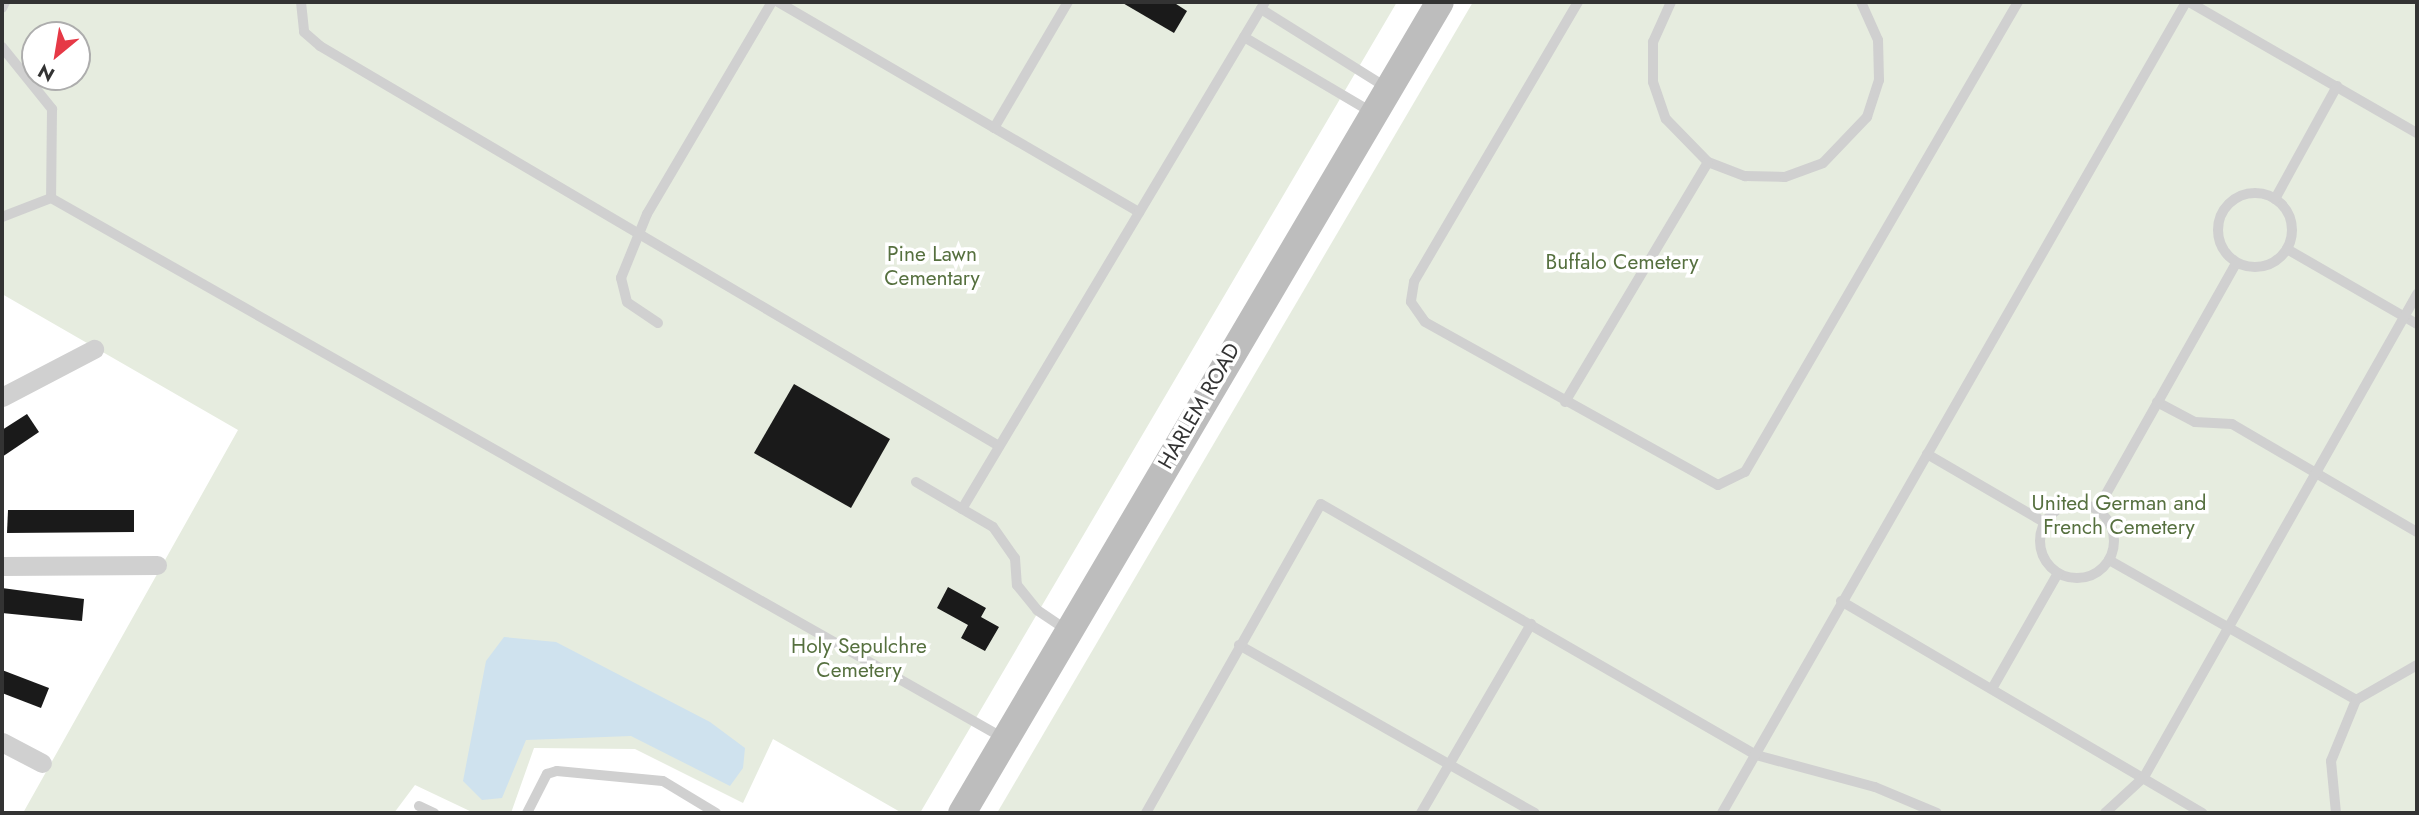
<!DOCTYPE html>
<html>
<head>
<meta charset="utf-8">
<style>
  body { margin:0 }
  #map { position:relative; width:2419px; height:815px; overflow:hidden; background:#fff; font-family:Jost,sans-serif }
  div>[style] { position:absolute }
  .green>* { inset:0; background:#e6ecdf }
  .water>* { inset:0; background:#cfe2ee }
  .building>* { inset:0; background:#1a1a1a }
  .lane>* { height:10px; margin:-5px; padding:0 5px; transform-origin:5px; border-radius:5px; background:#d0d0d0 }
  .lane>.ring { margin:-5px; padding:0; box-sizing:content-box; background:none; border:10px solid #d0d0d0; border-radius:50% }
  .street>* { height:19px; margin:-9.5px; padding:0 9.5px; transform-origin:9.5px; border-radius:9.5px; background:#d0d0d0 }
  .secondary>* { height:28px; margin:-14px; padding:0 14px; transform-origin:14px; border-radius:14px; background:#bdbdbd }
  span { translate:-50% -50%; white-space:nowrap; text-align:center; line-height:1.15; -webkit-text-stroke:7px #fff; paint-order:stroke }
  .park-label { font-size:21px; color:#56703f }
  .street-label { font-size:21px; color:#333 }
  .frame { position:absolute; inset:0; border:4px solid #333; pointer-events:none }
  .north { position:absolute; left:21px; top:21px; width:70px; height:70px; box-sizing:border-box; background:#fff; border:2px solid #adadad; border-radius:50%; rotate:210deg; font-size:19px; font-weight:700; line-height:28px; text-align:center; color:#333 }
  .north::after { content:''; display:block; margin:auto; width:24px; height:32px; background:#e63946; clip-path:polygon(50% 0,100% 100%,50% 72%,0 100%) }
</style>
</head>
<body>
<div id="map">
  <div class="green">
    <i style="clip-path:polygon(evenodd,2px 2px,1397px 2px,920px 813px,902px 813px,773px 739px,743px 803px,635px 749px,534px 748px,511px 813px,474px 813px,415px 785px,394px 813px,23px 813px,238px 430px,2px 294px,2px 2px,35px 35px,77px 35px,77px 77px,35px 77px,35px 35px)"></i>
    <i style="clip-path:polygon(1473px 2px,2417px 2px,2417px 813px,997px 813px)"></i>
  </div>
  <div class="water">
    <i style="clip-path:polygon(504px 637px,556px 642px,710px 722px,745px 748px,743px 768px,730px 786px,631px 736px,526px 740px,502px 798px,482px 800px,463px 781px,486px 661px)"></i>
  </div>
  <div class="building">
    <i style="clip-path:polygon(1121px 2px,1173px 2px,1187px 11px,1174px 33px)"></i>
    <i style="clip-path:polygon(794px 384px,890px 439px,851px 508px,754px 453px)"></i>
    <i style="clip-path:polygon(27px 414px,39px 432px,2px 457px,2px 430px)"></i>
    <i style="clip-path:polygon(8px 510px,134px 510px,134px 532px,7px 533px)"></i>
    <i style="clip-path:polygon(948px 587px,986px 608px,981px 617px,999px 627px,985px 651px,961px 638px,968px 625px,937px 608px)"></i>
    <i style="clip-path:polygon(2px 588px,84px 599px,82px 621px,2px 613px)"></i>
    <i style="clip-path:polygon(2px 670px,49px 688px,41px 708px,2px 693px)"></i>
  </div>
  <div class="lane">
    <i style="left:301px;top:2px;width:30px;rotate:84deg"></i>
    <i style="left:304px;top:32px;width:21px;rotate:41deg"></i>
    <i style="left:320px;top:46px;width:788px;rotate:30.5deg"></i>
    <i style="left:778px;top:2px;width:418px;rotate:30.2deg"></i>
    <i style="left:1578px;top:2px;width:324px;rotate:120.4deg"></i>
    <i style="left:1414px;top:282px;width:20px;rotate:99deg"></i>
    <i style="left:1411px;top:302px;width:24px;rotate:55deg"></i>
    <i style="left:1425px;top:322px;width:335px;rotate:29.1deg"></i>
    <i style="left:1718px;top:485px;width:30px;rotate:-26deg"></i>
    <i style="left:1745px;top:472px;width:544px;rotate:-59.85deg"></i>
    <i style="left:1671px;top:2px;width:44px;rotate:114.2deg"></i>
    <i style="left:1653px;top:42px;width:40px;rotate:90deg"></i>
    <i style="left:1653px;top:82px;width:39px;rotate:71deg"></i>
    <i style="left:1666px;top:119px;width:60px;rotate:45.7deg"></i>
    <i style="left:1708px;top:162px;width:40px;rotate:21deg"></i>
    <i style="left:1745px;top:176px;width:40px;rotate:1.4deg"></i>
    <i style="left:1785px;top:177px;width:40px;rotate:-20.2deg"></i>
    <i style="left:1823px;top:163px;width:64px;rotate:-46.3deg"></i>
    <i style="left:1867px;top:117px;width:39px;rotate:-72deg"></i>
    <i style="left:1879px;top:80px;width:40px;rotate:-91.4deg"></i>
    <i style="left:1878px;top:40px;width:42px;rotate:-114.1deg"></i>
    <i style="left:2189px;top:2px;width:263px;rotate:29.9deg"></i>
    <i style="left:2px;top:8px;width:7px;rotate:-63deg"></i>
    <i style="left:1261px;top:9px;width:147px;rotate:32deg"></i>
    <i style="left:1244px;top:37px;width:150px;rotate:30.5deg"></i>
    <i style="left:2px;top:47px;width:80px;rotate:51.1deg"></i>
    <i style="left:52px;top:109px;width:89px;rotate:90.6deg"></i>
    <i style="left:994px;top:128px;width:146px;rotate:-59.6deg"></i>
    <i class="ring" style="left:2218px;top:193px;width:64px;height:64px"></i>
    <i style="left:51px;top:198px;width:1094px;rotate:29.56deg"></i>
    <i style="left:2275px;top:199px;width:129px;rotate:-61.2deg"></i>
    <i style="left:2px;top:217px;width:53px;rotate:-21.2deg"></i>
    <i style="left:2287px;top:249px;width:150px;rotate:30deg"></i>
    <i style="left:658px;top:323px;width:37px;rotate:-146deg"></i>
    <i style="left:627px;top:302px;width:25px;rotate:-104deg"></i>
    <i style="left:621px;top:278px;width:69px;rotate:-67.9deg"></i>
    <i style="left:647px;top:214px;width:246px;rotate:-59.5deg"></i>
    <i style="left:1565px;top:402px;width:279px;rotate:-59.2deg"></i>
    <i style="left:2157px;top:402px;width:43px;rotate:27.8deg"></i>
    <i style="left:2195px;top:422px;width:37px;rotate:3deg"></i>
    <i style="left:2232px;top:424px;width:214px;rotate:30.3deg"></i>
    <i style="left:1927px;top:454px;width:135px;rotate:30.2deg"></i>
    <i style="left:916px;top:482px;width:89px;rotate:30.3deg"></i>
    <i style="left:993px;top:527px;width:38px;rotate:55deg"></i>
    <i style="left:1015px;top:558px;width:27px;rotate:86deg"></i>
    <i style="left:1017px;top:585px;width:32px;rotate:51deg"></i>
    <i style="left:1037px;top:610px;width:37px;rotate:34deg"></i>
    <i class="ring" style="left:2040px;top:504px;width:64px;height:64px"></i>
    <i style="left:962px;top:509px;width:591px;rotate:-59.14deg"></i>
    <i style="left:2097px;top:510px;width:283px;rotate:-60.6deg"></i>
    <i style="left:2109px;top:560px;width:284px;rotate:29.5deg"></i>
    <i style="left:1841px;top:601px;width:419px;rotate:30.4deg"></i>
    <i style="left:1239px;top:645px;width:340px;rotate:29.6deg"></i>
    <i style="left:1993px;top:687px;width:131px;rotate:-60.3deg"></i>
    <i style="left:419px;top:806px;width:17px;rotate:25deg"></i>
    <i style="left:527px;top:813px;width:44px;rotate:-62.9deg"></i>
    <i style="left:547px;top:774px;width:10px;rotate:-17deg"></i>
    <i style="left:557px;top:771px;width:106px;rotate:5.4deg"></i>
    <i style="left:663px;top:781px;width:62px;rotate:31.1deg"></i>
    <i style="left:1146px;top:813px;width:355px;rotate:-60.5deg"></i>
    <i style="left:1321px;top:504px;width:502px;rotate:29.99deg"></i>
    <i style="left:1756px;top:755px;width:123px;rotate:15.1deg"></i>
    <i style="left:1875px;top:787px;width:67px;rotate:22.8deg"></i>
    <i style="left:1421px;top:813px;width:219px;rotate:-59.8deg"></i>
    <i style="left:1722px;top:813px;width:934px;rotate:-60.22deg"></i>
    <i style="left:2105px;top:813px;width:53px;rotate:-42.7deg"></i>
    <i style="left:2144px;top:777px;width:555px;rotate:-60.52deg"></i>
    <i style="left:2336px;top:813px;width:52px;rotate:-95.5deg"></i>
    <i style="left:2331px;top:761px;width:66px;rotate:-67.7deg"></i>
    <i style="left:2356px;top:700px;width:70px;rotate:-29.8deg"></i>
  </div>
  <div class="street">
    <i style="left:2px;top:397px;width:104px;rotate:-27.6deg"></i>
    <i style="left:2px;top:566px;width:155px;rotate:-0.4deg"></i>
    <i style="left:2px;top:742px;width:45px;rotate:27.7deg"></i>
  </div>
  <div class="secondary">
    <i style="left:962px;top:813px;width:941px;rotate:-59.49deg"></i>
  </div>
  <div class="park-label">
    <span style="left:932px;top:266px">Pine Lawn<br>Cementary</span>
    <span style="left:1622px;top:262px">Buffalo Cemetery</span>
    <span style="left:2119px;top:515px">United German and<br>French Cemetery</span>
    <span style="left:859px;top:658px">Holy Sepulchre<br>Cemetery</span>
  </div>
  <div class="street-label">
    <span style="left:1199px;top:406px;rotate:-60deg">HARLEM ROAD</span>
  </div>
  <div class="frame"></div>
  <div class="north">N</div>
</div>
</body>
</html>
